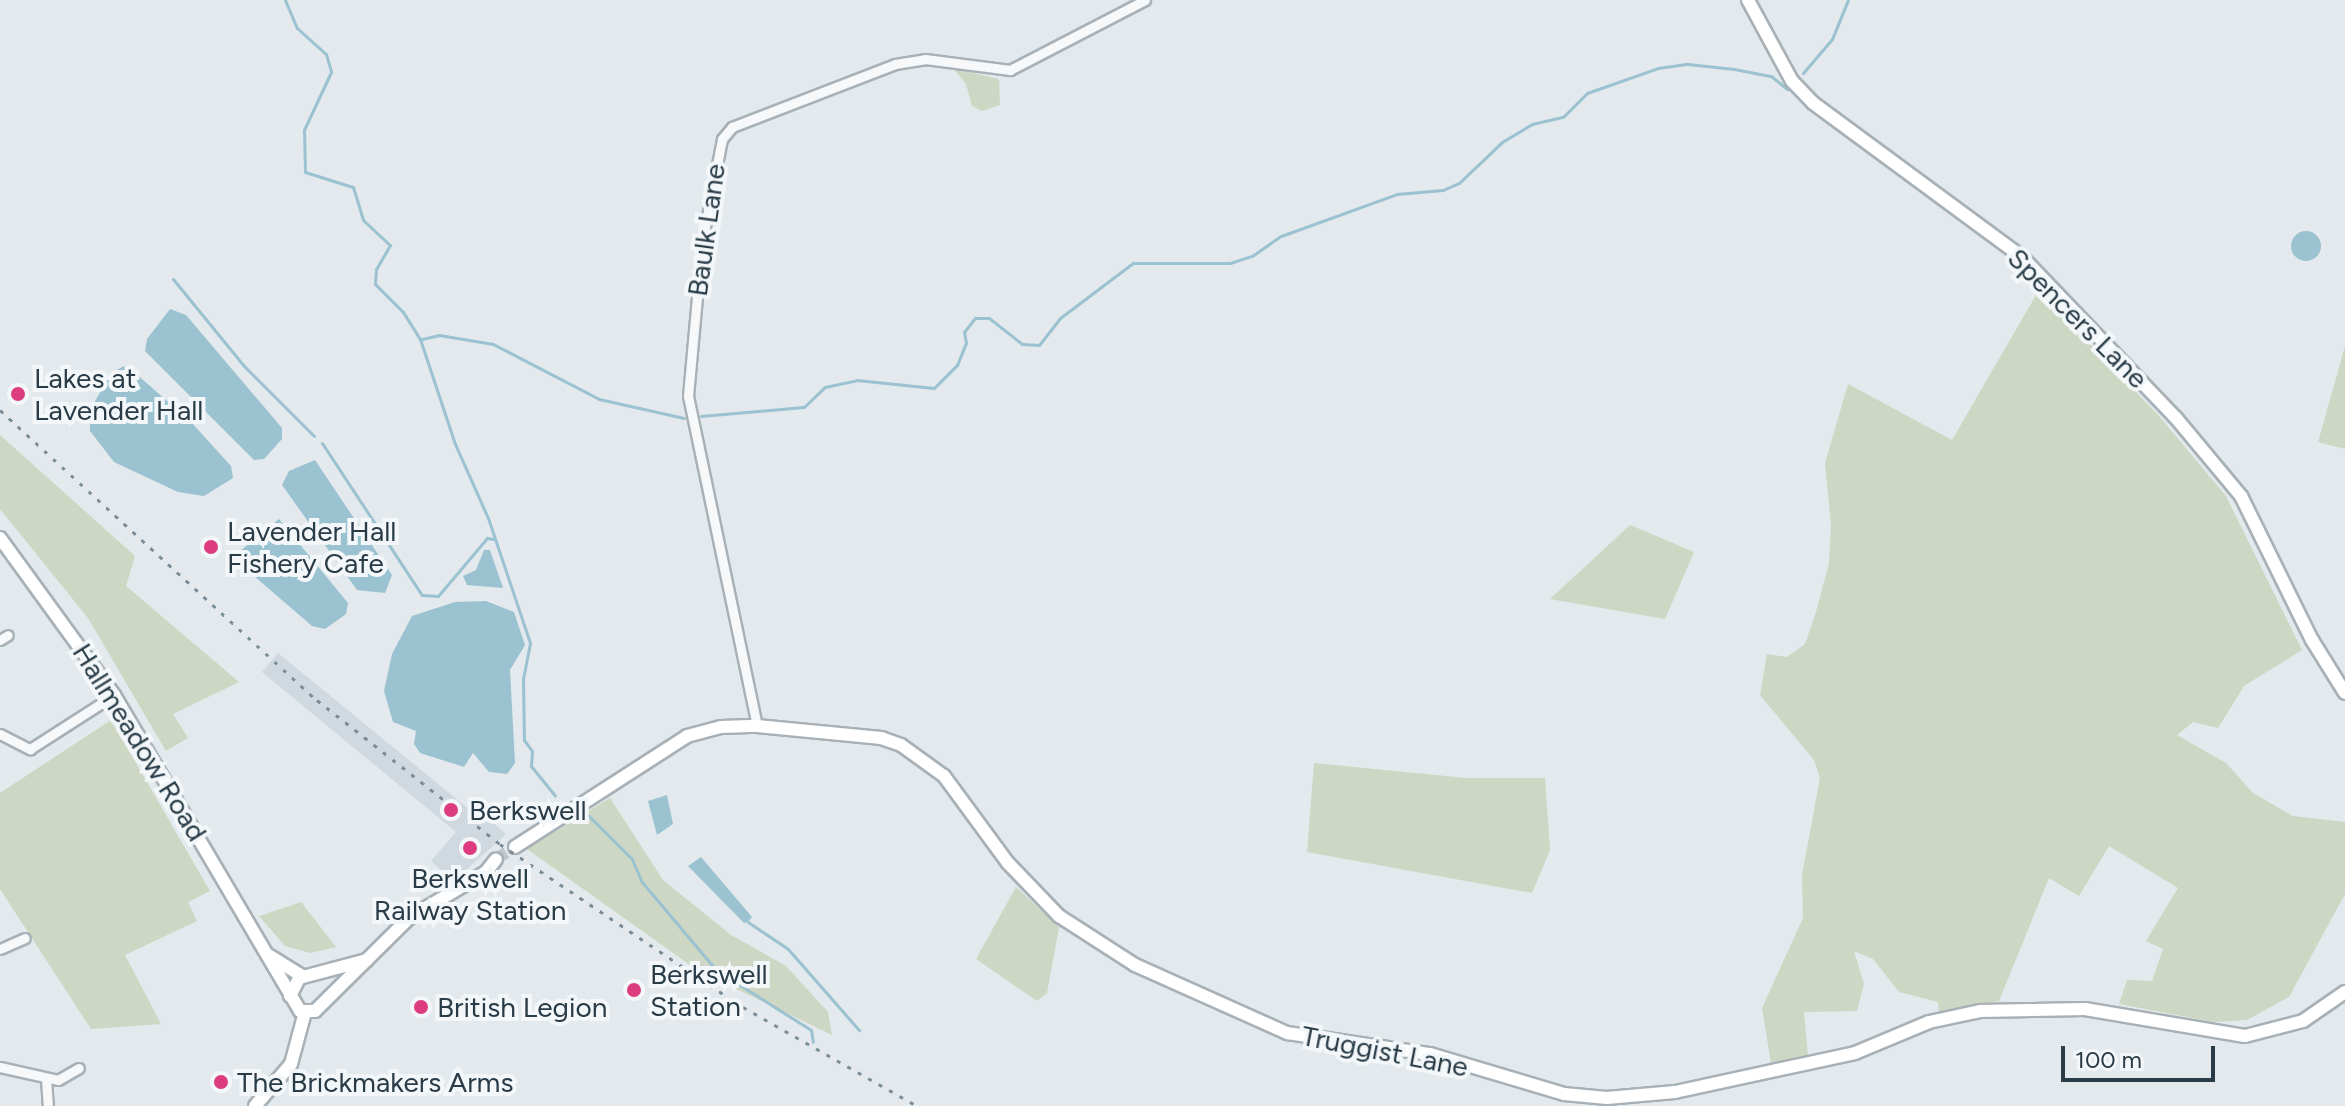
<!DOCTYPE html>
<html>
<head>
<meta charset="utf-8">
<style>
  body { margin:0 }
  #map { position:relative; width:2345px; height:1106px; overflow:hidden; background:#e3e9ec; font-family:Figtree,sans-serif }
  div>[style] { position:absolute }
  .built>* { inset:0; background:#d0d9df }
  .green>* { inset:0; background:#cdd7c3 }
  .water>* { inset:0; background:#9ac2d0 }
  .round { border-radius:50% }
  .stream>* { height:3px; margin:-1.5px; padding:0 1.5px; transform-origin:1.5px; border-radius:1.5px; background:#9ac2d0 }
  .secondary-tunnel>* { height:12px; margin-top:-6px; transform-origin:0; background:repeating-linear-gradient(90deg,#bec6cb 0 12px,transparent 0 18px) }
  .roads { filter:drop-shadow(2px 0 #a7b1b7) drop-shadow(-2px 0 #a7b1b7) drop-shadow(0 2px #a7b1b7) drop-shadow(0 -2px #a7b1b7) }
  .street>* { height:9px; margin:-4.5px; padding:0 4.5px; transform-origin:4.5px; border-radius:4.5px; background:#f6f8fa }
  .secondary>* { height:12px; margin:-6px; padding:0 6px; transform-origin:6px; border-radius:6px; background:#fff }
  .rail>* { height:3px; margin-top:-1.5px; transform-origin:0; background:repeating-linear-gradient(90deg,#7a8d98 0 4px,transparent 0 12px) }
  .dots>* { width:22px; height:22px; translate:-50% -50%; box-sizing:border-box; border:4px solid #f3f7f9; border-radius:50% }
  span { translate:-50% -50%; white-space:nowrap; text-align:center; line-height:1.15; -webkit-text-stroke:8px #f3f7f9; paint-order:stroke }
  .street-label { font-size:28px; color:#283b47 }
  .poi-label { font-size:28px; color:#283b47 }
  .left { translate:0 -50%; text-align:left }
  .scale { position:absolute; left:2061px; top:1046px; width:154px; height:36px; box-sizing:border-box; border:4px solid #283b47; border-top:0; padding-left:10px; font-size:24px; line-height:28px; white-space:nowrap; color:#283b47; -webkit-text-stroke:6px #f3f7f9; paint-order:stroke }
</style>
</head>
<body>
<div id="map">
  <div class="built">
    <i style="clip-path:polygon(278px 653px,476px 815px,480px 812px,506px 834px,454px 881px,431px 861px,456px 832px,262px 672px)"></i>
  </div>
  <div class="green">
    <i style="clip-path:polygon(953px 68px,999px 79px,1000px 105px,982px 111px,972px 106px,966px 84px)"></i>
    <i style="clip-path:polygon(2039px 290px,2159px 416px,2226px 496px,2302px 650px,2244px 686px,2218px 728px,2193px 722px,2177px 735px,2226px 763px,2253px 793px,2293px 816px,2345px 822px,2345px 894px,2289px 997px,2247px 1020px,2213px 1022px,2119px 1004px,2127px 980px,2152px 981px,2163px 949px,2146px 941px,2178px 888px,2109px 846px,2079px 896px,2049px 878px,1999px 1001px,1939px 1013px,1938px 1002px,1899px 992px,1873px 959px,1854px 951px,1864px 984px,1857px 1011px,1804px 1012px,1808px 1055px,1771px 1063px,1762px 1008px,1803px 918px,1802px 875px,1820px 778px,1814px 760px,1760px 695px,1767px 654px,1787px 657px,1805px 644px,1816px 612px,1829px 563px,1831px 524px,1825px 463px,1848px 384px,1952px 440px)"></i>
    <i style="clip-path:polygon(2345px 346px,2345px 449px,2318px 442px)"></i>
    <i style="clip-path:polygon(0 435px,135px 556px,126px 586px,239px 682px,173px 714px,188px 738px,166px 751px,88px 618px,0 509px)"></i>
    <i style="clip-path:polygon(1630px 525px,1694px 552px,1665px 619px,1550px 599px)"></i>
    <i style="clip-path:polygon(111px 720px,210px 891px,188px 902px,197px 921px,125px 955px,161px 1024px,91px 1029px,0 889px,0 793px)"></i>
    <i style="clip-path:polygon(1314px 763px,1466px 778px,1545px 778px,1550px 850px,1532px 893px,1307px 852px)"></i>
    <i style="clip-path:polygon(610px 798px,663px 880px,731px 935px,786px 966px,828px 1012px,832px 1035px,697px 970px,527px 849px)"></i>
    <i style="clip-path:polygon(1016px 887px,1059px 927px,1047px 993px,1037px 1001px,976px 959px)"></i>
    <i style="clip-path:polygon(301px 902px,336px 947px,310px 953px,285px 946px,259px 916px)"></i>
  </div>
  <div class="water">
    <i class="round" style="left:2291px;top:231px;width:30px;height:30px"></i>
    <i style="clip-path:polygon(170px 309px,186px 315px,282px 428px,282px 439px,264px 459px,254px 460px,145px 351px,147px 339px)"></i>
    <i style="clip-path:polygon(126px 365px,190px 421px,231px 466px,233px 478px,204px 496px,178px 492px,114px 462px,90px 431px,90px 410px,111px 373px)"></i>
    <i style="clip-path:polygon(315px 460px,392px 575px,385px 593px,357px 590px,282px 485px,289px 471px)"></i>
    <i style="clip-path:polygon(279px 519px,348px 603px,346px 614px,325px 629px,312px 626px,239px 563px,239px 552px)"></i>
    <i style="clip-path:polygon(484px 550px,490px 550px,503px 588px,467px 585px,463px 576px,476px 570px)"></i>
    <i style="clip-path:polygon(486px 601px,514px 612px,525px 645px,510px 670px,515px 763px,507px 774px,489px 772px,473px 753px,464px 767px,420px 753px,414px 744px,416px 731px,393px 722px,384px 691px,392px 654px,412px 616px,455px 602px)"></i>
    <i style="clip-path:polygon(667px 795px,673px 824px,657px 835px,648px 801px)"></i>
    <i style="clip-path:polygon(701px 857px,752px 917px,748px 922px,744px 923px,688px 866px)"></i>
  </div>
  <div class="stream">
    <i style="left:285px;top:0;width:30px;rotate:67deg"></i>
    <i style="left:297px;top:28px;width:39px;rotate:42deg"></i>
    <i style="left:326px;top:54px;width:19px;rotate:74deg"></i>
    <i style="left:331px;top:72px;width:64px;rotate:115deg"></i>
    <i style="left:304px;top:130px;width:42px;rotate:88.6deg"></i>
    <i style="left:305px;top:172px;width:50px;rotate:17.4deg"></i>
    <i style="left:353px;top:187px;width:34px;rotate:73deg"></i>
    <i style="left:363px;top:220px;width:37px;rotate:43deg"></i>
    <i style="left:390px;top:245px;width:28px;rotate:120deg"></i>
    <i style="left:376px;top:269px;width:15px;rotate:94deg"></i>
    <i style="left:375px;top:284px;width:40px;rotate:45deg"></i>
    <i style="left:403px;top:312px;width:32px;rotate:58deg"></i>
    <i style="left:420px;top:339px;width:111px;rotate:71.6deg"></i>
    <i style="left:455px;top:444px;width:81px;rotate:66deg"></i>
    <i style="left:488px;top:518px;width:132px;rotate:71.4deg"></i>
    <i style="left:530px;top:643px;width:37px;rotate:101deg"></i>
    <i style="left:523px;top:679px;width:61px;rotate:89.1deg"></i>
    <i style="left:524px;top:740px;width:14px;rotate:54deg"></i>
    <i style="left:532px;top:751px;width:15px;rotate:94deg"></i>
    <i style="left:531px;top:766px;width:38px;rotate:51deg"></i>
    <i style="left:1803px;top:73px;width:45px;rotate:-49.5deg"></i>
    <i style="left:1832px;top:39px;width:42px;rotate:-67.7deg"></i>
    <i style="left:173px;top:279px;width:112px;rotate:50.8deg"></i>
    <i style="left:244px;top:366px;width:99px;rotate:45deg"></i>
    <i style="left:422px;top:339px;width:17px;rotate:-13deg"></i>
    <i style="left:439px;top:335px;width:55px;rotate:9.5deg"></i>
    <i style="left:493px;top:344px;width:119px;rotate:27.4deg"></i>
    <i style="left:599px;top:399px;width:87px;rotate:12.6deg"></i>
    <i style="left:701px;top:416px;width:103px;rotate:-5deg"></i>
    <i style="left:804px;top:407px;width:29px;rotate:-44deg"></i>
    <i style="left:825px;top:387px;width:33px;rotate:-12deg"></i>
    <i style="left:857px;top:380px;width:77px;rotate:5.9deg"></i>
    <i style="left:934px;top:388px;width:33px;rotate:-45deg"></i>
    <i style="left:957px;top:365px;width:24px;rotate:-68deg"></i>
    <i style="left:966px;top:343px;width:11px;rotate:-100deg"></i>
    <i style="left:964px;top:332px;width:18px;rotate:-52deg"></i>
    <i style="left:975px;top:318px;width:14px"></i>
    <i style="left:989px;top:318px;width:42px;rotate:38.2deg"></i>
    <i style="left:1022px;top:344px;width:17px;rotate:3deg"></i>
    <i style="left:1039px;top:345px;width:34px;rotate:-52deg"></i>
    <i style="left:1060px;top:318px;width:91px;rotate:-37deg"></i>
    <i style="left:1133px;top:263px;width:97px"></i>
    <i style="left:1230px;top:263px;width:23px;rotate:-18deg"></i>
    <i style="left:1252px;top:256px;width:35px;rotate:-35deg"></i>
    <i style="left:1281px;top:236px;width:123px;rotate:-19.9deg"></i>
    <i style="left:1397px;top:194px;width:46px;rotate:-5deg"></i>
    <i style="left:1443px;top:190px;width:17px;rotate:-24deg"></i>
    <i style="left:1459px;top:183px;width:59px;rotate:-43.6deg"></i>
    <i style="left:1502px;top:142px;width:35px;rotate:-31deg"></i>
    <i style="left:1532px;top:124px;width:32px;rotate:-13deg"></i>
    <i style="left:1563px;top:117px;width:34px;rotate:-45deg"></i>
    <i style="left:1587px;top:93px;width:75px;rotate:-19.4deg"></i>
    <i style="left:1658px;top:68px;width:30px;rotate:-8deg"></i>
    <i style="left:1688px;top:64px;width:46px;rotate:6.2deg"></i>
    <i style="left:1734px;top:69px;width:38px;rotate:11deg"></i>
    <i style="left:1771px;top:76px;width:21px;rotate:39deg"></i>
    <i style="left:322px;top:443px;width:182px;rotate:56.7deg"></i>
    <i style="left:422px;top:595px;width:16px;rotate:4deg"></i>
    <i style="left:438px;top:596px;width:76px;rotate:-49.8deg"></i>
    <i style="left:487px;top:538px;width:6px;rotate:9deg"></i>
    <i style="left:588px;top:815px;width:62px;rotate:45deg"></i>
    <i style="left:632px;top:859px;width:25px;rotate:67deg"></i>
    <i style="left:642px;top:882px;width:115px;rotate:49.9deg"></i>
    <i style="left:716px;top:970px;width:112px;rotate:32.3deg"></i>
    <i style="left:811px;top:1030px;width:12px;rotate:81deg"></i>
    <i style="left:748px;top:922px;width:48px;rotate:34deg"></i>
    <i style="left:788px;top:949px;width:108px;rotate:48.8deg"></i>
  </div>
  <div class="secondary-tunnel">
    <i style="left:496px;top:859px;width:22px;rotate:-32deg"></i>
  </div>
  <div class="roads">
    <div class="street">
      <i style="left:0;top:640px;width:9px;rotate:-32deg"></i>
      <i style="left:757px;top:726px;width:337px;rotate:-101.8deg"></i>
      <i style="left:688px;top:396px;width:155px;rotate:-84.8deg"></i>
      <i style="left:702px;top:242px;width:105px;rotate:-79deg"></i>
      <i style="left:722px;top:139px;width:16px;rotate:-50deg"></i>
      <i style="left:732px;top:127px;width:175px;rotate:-21.1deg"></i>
      <i style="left:895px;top:64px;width:30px;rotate:-9deg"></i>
      <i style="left:925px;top:59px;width:86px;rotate:7.4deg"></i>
      <i style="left:1010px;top:70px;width:152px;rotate:-27.4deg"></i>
      <i style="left:0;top:734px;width:34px;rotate:27deg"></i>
      <i style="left:30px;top:749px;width:100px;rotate:-32.7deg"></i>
      <i style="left:0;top:949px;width:27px;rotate:-24deg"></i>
      <i style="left:0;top:1067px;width:59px;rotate:12.6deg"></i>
      <i style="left:58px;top:1080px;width:24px;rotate:-30deg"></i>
      <i style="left:46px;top:1079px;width:27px;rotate:86deg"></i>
    </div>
    <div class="secondary">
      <i style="left:1748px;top:0;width:92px;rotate:61.5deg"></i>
      <i style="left:1792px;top:81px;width:30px;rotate:46deg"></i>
      <i style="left:1813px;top:103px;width:261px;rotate:36.4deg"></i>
      <i style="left:2023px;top:258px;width:221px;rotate:46.3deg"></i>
      <i style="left:2176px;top:418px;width:102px;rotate:50.2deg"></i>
      <i style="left:2241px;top:496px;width:161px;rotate:63.8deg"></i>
      <i style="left:2312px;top:640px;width:62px;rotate:58.1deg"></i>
      <i style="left:0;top:538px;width:194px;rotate:54deg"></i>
      <i style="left:114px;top:695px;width:367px;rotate:59.5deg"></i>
      <i style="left:300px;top:1011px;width:15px"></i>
      <i style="left:315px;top:1011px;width:132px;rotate:-44.7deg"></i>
      <i style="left:409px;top:918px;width:90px;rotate:-30.9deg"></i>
      <i style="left:486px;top:872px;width:16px;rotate:-52deg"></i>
      <i style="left:515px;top:847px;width:205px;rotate:-32.8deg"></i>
      <i style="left:687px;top:736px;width:35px;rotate:-15deg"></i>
      <i style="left:721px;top:727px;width:36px;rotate:-2deg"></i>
      <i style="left:757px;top:726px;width:125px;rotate:5.5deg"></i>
      <i style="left:881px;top:738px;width:21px;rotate:19deg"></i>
      <i style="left:901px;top:745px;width:53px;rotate:35.8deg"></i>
      <i style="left:944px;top:776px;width:108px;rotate:53.7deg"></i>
      <i style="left:1008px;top:863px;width:74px;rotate:46.1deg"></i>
      <i style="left:1059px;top:916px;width:90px;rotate:32.8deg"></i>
      <i style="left:1135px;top:965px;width:167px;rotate:24.1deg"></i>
      <i style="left:1287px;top:1033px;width:145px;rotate:8.4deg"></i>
      <i style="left:1430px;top:1054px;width:140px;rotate:16.6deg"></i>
      <i style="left:1564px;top:1094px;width:43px;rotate:5.3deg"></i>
      <i style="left:1607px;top:1098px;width:68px;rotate:-5deg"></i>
      <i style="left:1675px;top:1092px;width:184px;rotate:-12.2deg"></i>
      <i style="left:1855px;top:1053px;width:80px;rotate:-22.7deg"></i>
      <i style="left:1929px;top:1022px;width:52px;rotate:-12.2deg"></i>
      <i style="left:1980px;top:1011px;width:105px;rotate:-1.1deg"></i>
      <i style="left:2085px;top:1009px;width:162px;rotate:9.6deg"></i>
      <i style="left:2245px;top:1036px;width:60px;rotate:-14.5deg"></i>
      <i style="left:2303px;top:1021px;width:51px;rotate:-34.6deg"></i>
      <i style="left:270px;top:956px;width:39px;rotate:32deg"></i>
      <i style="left:290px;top:996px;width:20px;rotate:-63deg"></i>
      <i style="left:299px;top:978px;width:70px;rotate:-14.8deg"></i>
      <i style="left:255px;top:1106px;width:55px;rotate:-49.4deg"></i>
      <i style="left:291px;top:1064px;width:54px;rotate:-74.9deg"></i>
    </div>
  </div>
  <div class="rail">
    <i style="left:0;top:410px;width:430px;rotate:42.5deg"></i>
    <i style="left:317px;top:700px;width:233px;rotate:38.2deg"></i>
    <i style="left:500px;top:844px;width:293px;rotate:33.9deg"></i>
    <i style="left:743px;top:1007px;width:200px;rotate:29.6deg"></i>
  </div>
  <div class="dots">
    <i style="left:18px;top:394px;background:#dd3c7f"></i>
    <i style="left:211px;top:547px;background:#dd3c7f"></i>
    <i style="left:451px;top:810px;background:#dd3c7f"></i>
    <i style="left:470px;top:848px;background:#dd3c7f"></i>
    <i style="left:634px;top:990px;background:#dd3c7f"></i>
    <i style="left:421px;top:1007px;background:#dd3c7f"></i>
    <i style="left:221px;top:1082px;background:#dd3c7f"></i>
  </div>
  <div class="street-label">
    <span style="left:706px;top:230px;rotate:-82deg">Baulk Lane</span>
    <span style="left:2078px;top:318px;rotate:45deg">Spencers Lane</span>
    <span style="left:140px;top:742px;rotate:58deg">Hallmeadow Road</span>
    <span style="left:1385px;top:1051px;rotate:11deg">Truggist Lane</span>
  </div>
  <div class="poi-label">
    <span class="left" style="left:34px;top:394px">Lakes at<br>Lavender Hall</span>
    <span class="left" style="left:227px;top:547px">Lavender Hall<br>Fishery Cafe</span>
    <span class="left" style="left:469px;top:810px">Berkswell</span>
    <span style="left:470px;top:894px">Berkswell<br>Railway Station</span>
    <span class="left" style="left:650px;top:990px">Berkswell<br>Station</span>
    <span class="left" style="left:437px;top:1007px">British Legion</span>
    <span class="left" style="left:237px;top:1082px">The Brickmakers Arms</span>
  </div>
  <div class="scale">100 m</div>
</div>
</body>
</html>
